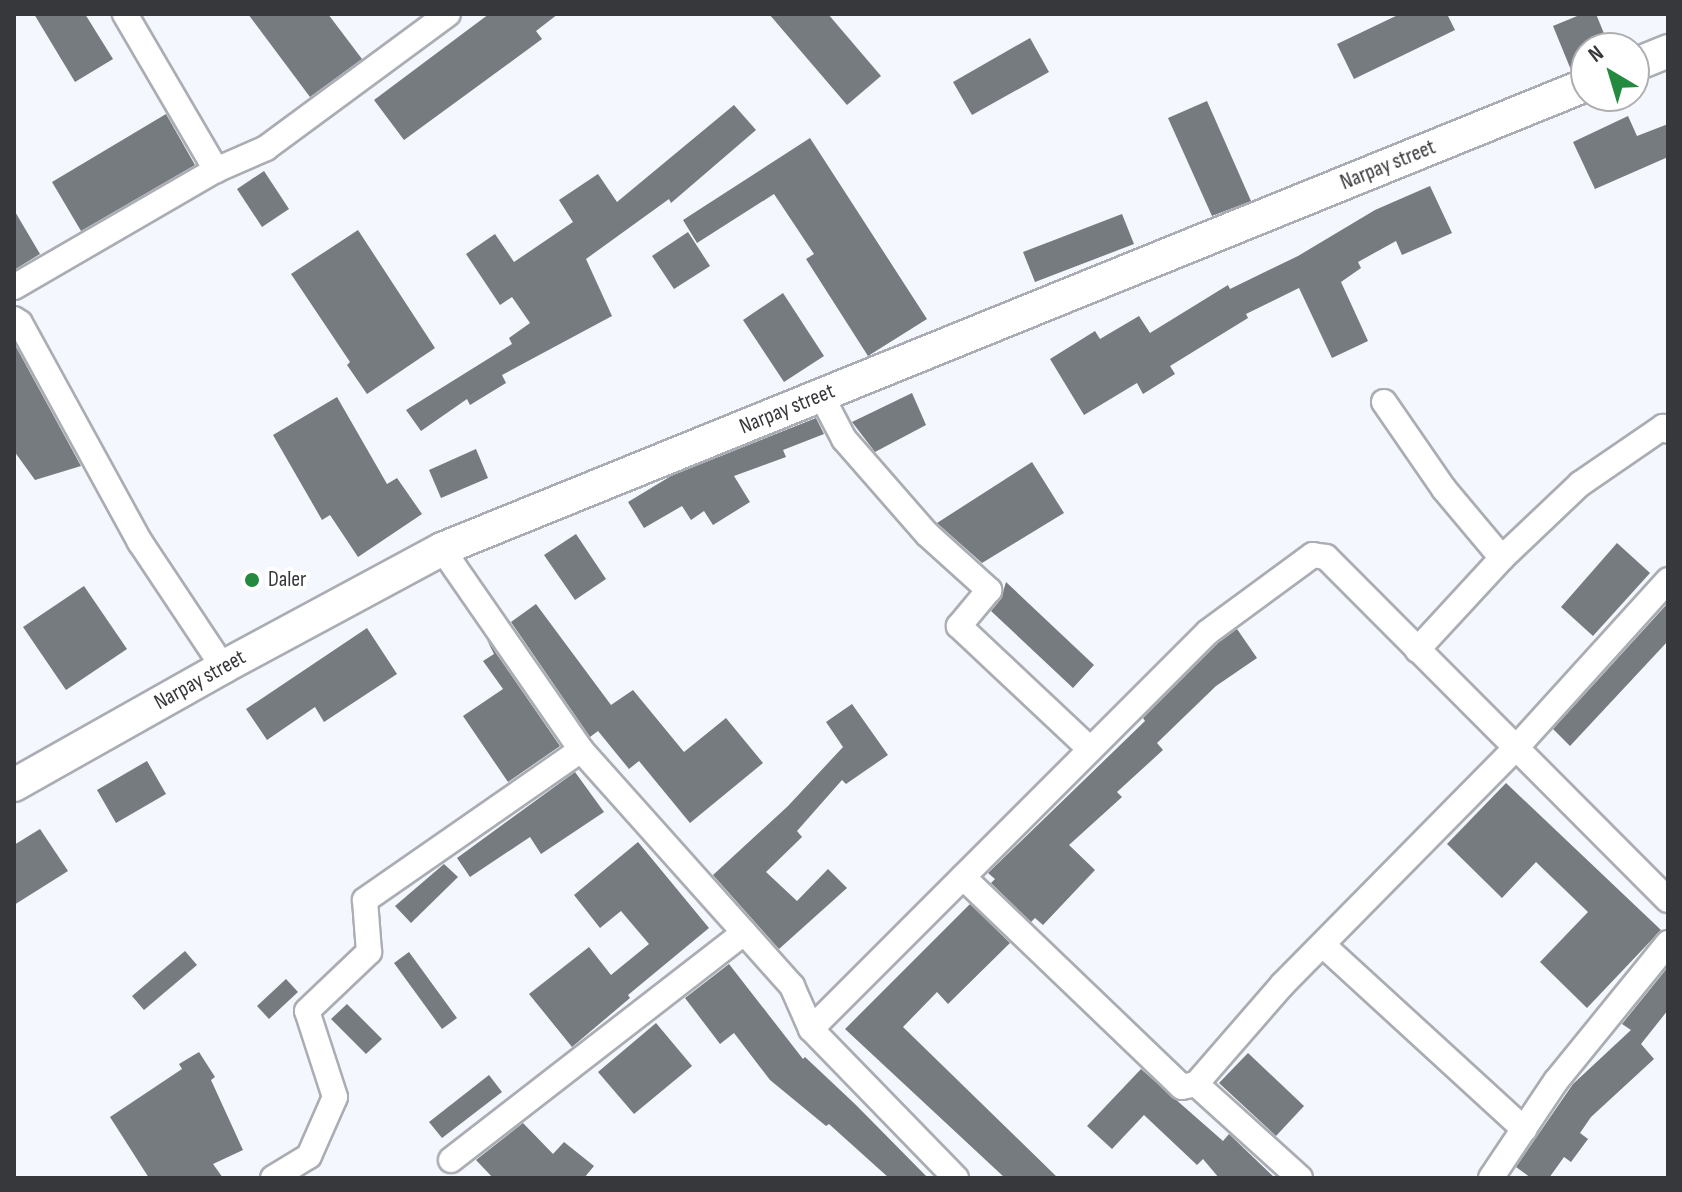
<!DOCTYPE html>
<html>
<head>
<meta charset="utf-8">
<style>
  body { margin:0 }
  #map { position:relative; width:1682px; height:1192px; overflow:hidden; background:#f4f7fd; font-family:"Sofia Sans Condensed",sans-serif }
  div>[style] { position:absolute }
  .building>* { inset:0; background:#767b80 }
  .roads { filter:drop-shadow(2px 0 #aaadb3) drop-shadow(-2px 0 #aaadb3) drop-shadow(0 2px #aaadb3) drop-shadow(0 -2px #aaadb3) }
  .street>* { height:24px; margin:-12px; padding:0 12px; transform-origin:12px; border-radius:12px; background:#fff }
  .secondary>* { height:32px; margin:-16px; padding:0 16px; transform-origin:16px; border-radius:16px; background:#fff }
  .dots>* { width:22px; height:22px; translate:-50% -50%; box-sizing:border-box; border:4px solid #fff; border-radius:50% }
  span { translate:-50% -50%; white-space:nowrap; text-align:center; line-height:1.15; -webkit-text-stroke:8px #fff; paint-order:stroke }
  .street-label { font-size:22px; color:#37383b }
  .poi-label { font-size:22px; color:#37383b }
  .left { translate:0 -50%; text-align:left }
  .frame { position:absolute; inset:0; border:16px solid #37383b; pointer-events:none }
  .north { position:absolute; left:1570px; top:32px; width:80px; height:80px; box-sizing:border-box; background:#fff; border:2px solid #afafb1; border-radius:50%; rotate:322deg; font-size:22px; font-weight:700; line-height:32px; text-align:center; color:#37383b }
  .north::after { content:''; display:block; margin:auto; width:28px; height:36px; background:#248a40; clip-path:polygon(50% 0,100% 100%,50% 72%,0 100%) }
</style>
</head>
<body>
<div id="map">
  <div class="building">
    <i style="clip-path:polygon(34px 14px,85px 14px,113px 59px,75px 82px)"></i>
    <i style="clip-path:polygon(248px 14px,328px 14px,362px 59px,310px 97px)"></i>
    <i style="clip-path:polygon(489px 14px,558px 14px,536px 31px,542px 39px,404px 140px,374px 100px)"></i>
    <i style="clip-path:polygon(769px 14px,828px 14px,881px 76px,847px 105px)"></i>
    <i style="clip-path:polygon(1400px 14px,1447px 14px,1455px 30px,1354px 79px,1337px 44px)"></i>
    <i style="clip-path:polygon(1582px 14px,1596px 14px,1610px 48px,1586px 48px,1586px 66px,1571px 70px,1553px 26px)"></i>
    <i style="clip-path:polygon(1030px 38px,1049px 72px,972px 115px,953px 82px)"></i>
    <i style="clip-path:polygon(1207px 101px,1251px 201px,1212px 216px,1168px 118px)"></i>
    <i style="clip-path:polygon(734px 105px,756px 130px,671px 203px,669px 199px,586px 259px,612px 316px,502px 375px,506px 383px,470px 405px,467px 399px,421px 431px,406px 410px,512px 344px,509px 338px,530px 323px,512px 297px,500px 305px,466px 254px,495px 234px,514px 262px,573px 222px,559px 200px,598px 174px,617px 202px)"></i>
    <i style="clip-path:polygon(166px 114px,195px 165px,81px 231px,52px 182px)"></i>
    <i style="clip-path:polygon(1628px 116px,1637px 136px,1668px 124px,1668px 157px,1595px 189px,1573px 142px)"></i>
    <i style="clip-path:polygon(810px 138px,927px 319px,868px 356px,806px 259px,814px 254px,774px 194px,697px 243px,683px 220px)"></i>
    <i style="clip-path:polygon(264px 171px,289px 209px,262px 227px,237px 189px)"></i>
    <i style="clip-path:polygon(1430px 186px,1452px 233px,1402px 255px,1396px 241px,1358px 262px,1361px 268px,1341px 282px,1368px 341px,1332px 358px,1299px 288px,1246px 314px,1248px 318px,1170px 366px,1175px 374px,1143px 394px,1137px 383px,1084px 415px,1050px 359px,1095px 331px,1100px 339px,1139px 316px,1150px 333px,1228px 285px,1230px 289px,1298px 256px,1375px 210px)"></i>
    <i style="clip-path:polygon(14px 210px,40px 254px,14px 270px)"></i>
    <i style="clip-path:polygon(1122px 214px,1134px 244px,1035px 282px,1023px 252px)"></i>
    <i style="clip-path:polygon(358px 230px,435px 348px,367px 394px,347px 365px,350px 362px,291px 274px)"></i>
    <i style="clip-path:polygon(688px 232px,710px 266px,674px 289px,652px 256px)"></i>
    <i style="clip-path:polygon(783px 293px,824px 356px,784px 382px,743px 320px)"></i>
    <i style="clip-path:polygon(14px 343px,81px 466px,35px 480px,14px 451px)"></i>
    <i style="clip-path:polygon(912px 393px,926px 425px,875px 452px,852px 422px)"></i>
    <i style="clip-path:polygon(337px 397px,387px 484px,397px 478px,422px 514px,358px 557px,330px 515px,322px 520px,273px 435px)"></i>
    <i style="clip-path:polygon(816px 418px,824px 434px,783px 450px,786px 457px,734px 476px,750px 502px,713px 525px,704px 511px,691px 520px,682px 506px,644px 528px,628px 502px,671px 476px)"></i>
    <i style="clip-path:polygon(476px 449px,488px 478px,441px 498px,429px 470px)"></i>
    <i style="clip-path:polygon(1032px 462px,1064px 513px,982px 563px,937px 523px)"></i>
    <i style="clip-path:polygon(576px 534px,606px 579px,575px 600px,544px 555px)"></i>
    <i style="clip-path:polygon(1617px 543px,1650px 573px,1593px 636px,1561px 607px)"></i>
    <i style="clip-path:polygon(1006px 582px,1094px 665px,1073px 688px,991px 611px,1001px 599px)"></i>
    <i style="clip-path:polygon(84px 586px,127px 649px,66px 690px,23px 627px)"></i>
    <i style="clip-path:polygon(1668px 603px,1668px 641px,1570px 746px,1553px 729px)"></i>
    <i style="clip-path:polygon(536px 604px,611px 705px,633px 690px,684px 752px,726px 718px,763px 763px,690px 823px,639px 761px,629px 769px,598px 731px,590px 737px,511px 622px)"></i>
    <i style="clip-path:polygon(367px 628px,397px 674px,324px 722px,315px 707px,267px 740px,246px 709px)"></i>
    <i style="clip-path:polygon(1237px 629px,1257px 658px,1216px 686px,1157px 743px,1163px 750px,1117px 792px,1122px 797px,1069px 845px,1095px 870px,1043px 925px,1035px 918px,1031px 922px,991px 883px,995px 879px,988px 873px,1145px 721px,1143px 718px,1218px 643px)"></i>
    <i style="clip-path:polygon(487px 640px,560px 746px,508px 782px,463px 716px,503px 689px,483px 661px,494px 654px)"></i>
    <i style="clip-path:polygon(852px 704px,888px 755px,846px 784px,842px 780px,797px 831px,802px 837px,766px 872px,797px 901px,828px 869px,847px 888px,779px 949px,713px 875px,788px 806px,843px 747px,826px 722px)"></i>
    <i style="clip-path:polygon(147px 761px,166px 794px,116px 823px,97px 790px)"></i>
    <i style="clip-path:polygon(575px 772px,604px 812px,541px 854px,530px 837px,470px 877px,457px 858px)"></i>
    <i style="clip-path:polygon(1506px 783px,1661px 930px,1587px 1008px,1540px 962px,1588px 912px,1536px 862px,1502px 898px,1447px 844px)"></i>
    <i style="clip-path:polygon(40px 829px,68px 871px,14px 905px,14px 845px)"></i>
    <i style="clip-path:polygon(638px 842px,709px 928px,628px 995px,630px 998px,572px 1047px,529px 994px,589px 947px,611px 975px,649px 944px,621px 911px,600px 928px,574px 895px)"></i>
    <i style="clip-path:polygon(444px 864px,458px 877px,411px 923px,395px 906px)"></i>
    <i style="clip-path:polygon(970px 904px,1010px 943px,948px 1004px,937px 992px,903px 1027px,1058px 1178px,1005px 1178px,845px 1029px)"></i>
    <i style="clip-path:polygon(185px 951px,197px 965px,144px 1010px,132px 996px)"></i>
    <i style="clip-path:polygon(409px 952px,457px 1018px,442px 1029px,394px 963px)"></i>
    <i style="clip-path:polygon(729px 964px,803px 1059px,805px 1057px,856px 1105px,928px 1178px,889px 1178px,829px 1124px,826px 1126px,770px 1080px,734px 1033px,720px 1044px,685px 998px)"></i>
    <i style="clip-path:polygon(1668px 967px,1668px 1010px,1641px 1044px,1654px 1059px,1591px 1117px,1580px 1133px,1588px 1139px,1571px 1162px,1564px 1157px,1549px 1178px,1531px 1178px,1516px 1167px,1573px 1084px,1631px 1030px,1622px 1024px)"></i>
    <i style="clip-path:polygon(286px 979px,298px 992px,269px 1019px,257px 1006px)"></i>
    <i style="clip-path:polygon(347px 1004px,382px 1039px,366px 1054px,331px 1019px)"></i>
    <i style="clip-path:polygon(656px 1023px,692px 1066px,634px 1114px,598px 1072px)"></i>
    <i style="clip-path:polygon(199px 1052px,215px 1077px,211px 1080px,243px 1150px,213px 1164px,223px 1178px,149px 1178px,110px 1117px,182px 1069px,179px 1064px)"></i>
    <i style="clip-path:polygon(1248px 1053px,1304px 1106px,1276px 1136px,1219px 1083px)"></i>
    <i style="clip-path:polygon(1141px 1069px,1223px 1141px,1229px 1134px,1275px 1178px,1219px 1178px,1203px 1159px,1197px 1165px,1144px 1115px,1112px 1149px,1087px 1126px)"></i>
    <i style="clip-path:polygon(489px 1075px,502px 1092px,442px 1138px,429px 1122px)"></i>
    <i style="clip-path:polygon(523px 1123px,553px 1154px,564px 1142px,594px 1166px,584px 1178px,493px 1178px,476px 1160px)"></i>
  </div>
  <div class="roads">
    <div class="street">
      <i style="left:125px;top:14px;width:181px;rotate:59.7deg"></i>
      <i style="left:14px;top:287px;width:233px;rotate:-30.1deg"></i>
      <i style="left:216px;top:170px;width:55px;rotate:-23.7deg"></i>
      <i style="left:266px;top:148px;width:226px;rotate:-36.4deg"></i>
      <i style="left:14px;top:319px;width:7px;rotate:34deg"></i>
      <i style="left:20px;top:323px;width:250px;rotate:61.3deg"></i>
      <i style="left:140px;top:542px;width:150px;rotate:56.4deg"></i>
      <i style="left:821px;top:395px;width:50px;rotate:62.4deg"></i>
      <i style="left:844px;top:439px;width:126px;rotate:48.9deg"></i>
      <i style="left:927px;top:534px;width:84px;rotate:42.1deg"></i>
      <i style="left:989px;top:590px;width:47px;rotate:129.8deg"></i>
      <i style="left:959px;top:626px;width:180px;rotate:43.2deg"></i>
      <i style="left:1384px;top:402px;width:106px;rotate:55.4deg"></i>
      <i style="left:1444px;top:489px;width:90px;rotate:50deg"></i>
      <i style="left:1502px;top:558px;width:125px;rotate:132.7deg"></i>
      <i style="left:442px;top:549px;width:244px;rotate:55.3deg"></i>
      <i style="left:581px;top:750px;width:317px;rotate:48.2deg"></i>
      <i style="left:792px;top:986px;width:47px;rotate:66.2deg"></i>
      <i style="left:811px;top:1029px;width:208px;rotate:45.8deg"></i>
      <i style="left:1502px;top:558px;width:108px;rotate:-43.5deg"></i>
      <i style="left:1580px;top:484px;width:101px;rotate:-34.5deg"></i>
      <i style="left:1663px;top:427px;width:6px;rotate:39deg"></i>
      <i style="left:963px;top:877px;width:303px;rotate:43.8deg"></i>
      <i style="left:1182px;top:1087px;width:14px;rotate:-12deg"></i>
      <i style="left:1323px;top:945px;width:273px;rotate:42.5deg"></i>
      <i style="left:811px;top:1029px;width:561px;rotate:-45deg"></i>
      <i style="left:1208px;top:632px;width:130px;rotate:-36.3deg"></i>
      <i style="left:1313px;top:555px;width:13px;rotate:9deg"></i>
      <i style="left:1326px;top:557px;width:484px;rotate:45.1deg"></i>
      <i style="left:451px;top:1160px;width:371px;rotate:-37.8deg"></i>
      <i style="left:273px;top:1178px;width:42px;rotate:-31.4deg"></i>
      <i style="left:309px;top:1156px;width:64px;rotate:-66.2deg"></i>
      <i style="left:335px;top:1097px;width:90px;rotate:-108deg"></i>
      <i style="left:307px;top:1011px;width:86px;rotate:-43.6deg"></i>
      <i style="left:369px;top:952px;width:52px;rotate:-94.4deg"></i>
      <i style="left:365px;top:900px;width:263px;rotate:-34.8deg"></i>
      <i style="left:1300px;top:1178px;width:140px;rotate:-137.9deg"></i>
      <i style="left:1196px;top:1084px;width:133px;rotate:-49deg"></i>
      <i style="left:1283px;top:984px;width:330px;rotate:-45.4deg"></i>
      <i style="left:1515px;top:749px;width:228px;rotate:-47.8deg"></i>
      <i style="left:1491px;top:1178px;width:117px;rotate:-56.2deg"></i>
      <i style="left:1556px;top:1081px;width:178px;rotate:-50.9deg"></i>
    </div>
    <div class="secondary">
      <i style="left:1634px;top:65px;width:37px;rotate:-22deg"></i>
      <i style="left:14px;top:785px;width:240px;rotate:-29.4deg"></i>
      <i style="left:223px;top:667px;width:249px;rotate:-28.3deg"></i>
      <i style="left:442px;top:549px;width:1235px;rotate:-22.08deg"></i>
    </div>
  </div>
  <div class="dots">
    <i style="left:252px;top:580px;background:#248a40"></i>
  </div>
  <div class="street-label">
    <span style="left:1388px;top:165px;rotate:-22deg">Narpay street</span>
    <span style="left:787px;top:409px;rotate:-22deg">Narpay street</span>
    <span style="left:200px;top:680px;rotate:-29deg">Narpay street</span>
  </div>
  <div class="poi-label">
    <span class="left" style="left:268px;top:580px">Daler</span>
  </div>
  <div class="frame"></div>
  <div class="north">N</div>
</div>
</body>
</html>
